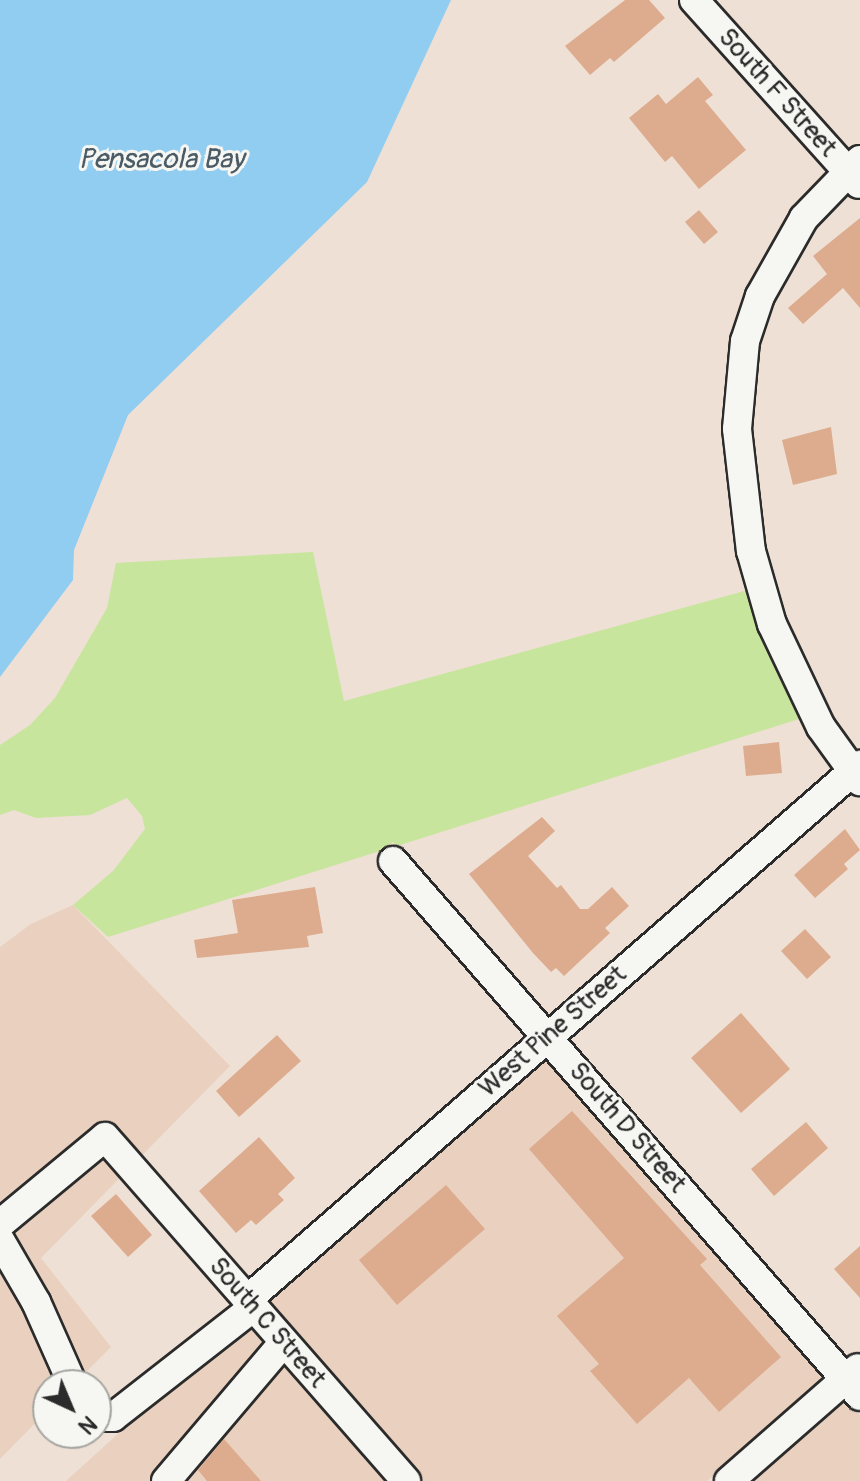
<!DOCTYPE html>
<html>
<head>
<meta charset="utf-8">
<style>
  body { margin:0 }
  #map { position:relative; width:860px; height:1481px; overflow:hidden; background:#eee0d4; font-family:Pangolin,sans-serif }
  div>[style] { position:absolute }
  .built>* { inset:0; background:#e9d0bf }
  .green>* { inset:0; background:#c8e59d }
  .water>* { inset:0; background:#91ccf1 }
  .building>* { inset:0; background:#ddac8f }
  .roads { filter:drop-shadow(2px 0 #2b2b2b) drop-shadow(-2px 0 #2b2b2b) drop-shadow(0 2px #2b2b2b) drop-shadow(0 -2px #2b2b2b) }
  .minor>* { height:28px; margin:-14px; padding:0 14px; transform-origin:14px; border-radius:14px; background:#f6f6f2 }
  span { translate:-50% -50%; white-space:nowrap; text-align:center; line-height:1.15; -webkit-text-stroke:6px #f6f6f2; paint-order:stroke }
  .street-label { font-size:26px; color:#2b2b2b }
  .water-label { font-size:28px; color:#4a5b66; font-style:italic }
  .north { position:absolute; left:32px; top:1369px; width:80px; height:80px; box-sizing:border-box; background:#f6f6f2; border:2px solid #a5a5a2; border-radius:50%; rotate:136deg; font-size:22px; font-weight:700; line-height:32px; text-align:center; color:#2b2b2b }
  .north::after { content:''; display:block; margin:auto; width:28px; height:36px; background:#2b2b2b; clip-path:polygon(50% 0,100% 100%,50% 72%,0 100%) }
</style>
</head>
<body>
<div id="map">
  <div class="built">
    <i style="clip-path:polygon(73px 905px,230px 1066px,41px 1258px,111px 1347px,73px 1385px,48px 1385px,48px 1410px,0 1459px,0 947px,31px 924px)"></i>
    <i style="clip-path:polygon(548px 1056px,827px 1377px,707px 1481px,423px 1481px,266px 1303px)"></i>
    <i style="clip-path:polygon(246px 1318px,389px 1481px,66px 1481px)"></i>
    <i style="clip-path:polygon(845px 1398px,860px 1415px,860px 1481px,751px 1481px)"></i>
  </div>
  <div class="green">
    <i style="clip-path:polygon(313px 552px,344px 701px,748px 590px,773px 660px,802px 718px,397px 846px,393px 842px,383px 850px,108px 937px,73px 905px,113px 871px,145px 829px,142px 816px,127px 798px,90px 815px,36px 818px,14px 810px,0 815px,0 745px,30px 725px,55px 698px,107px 608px,116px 563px)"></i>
  </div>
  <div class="water">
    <i style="clip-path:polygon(0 0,451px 0,367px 182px,128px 415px,74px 550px,73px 580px,0 677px)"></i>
  </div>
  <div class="building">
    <i style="clip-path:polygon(625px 0,649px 0,665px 18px,614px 62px,610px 58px,590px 75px,565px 46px)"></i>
    <i style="clip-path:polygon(698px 77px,713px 95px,705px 101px,746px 150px,699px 189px,672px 156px,665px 162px,629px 118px,658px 94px,666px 104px)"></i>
    <i style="clip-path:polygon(699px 210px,718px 232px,704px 244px,685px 222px)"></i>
    <i style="clip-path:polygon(860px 218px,860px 308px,843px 288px,803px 324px,788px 308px,827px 274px,813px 256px)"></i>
    <i style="clip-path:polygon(831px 427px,837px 474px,793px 485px,782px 440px)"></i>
    <i style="clip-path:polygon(779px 742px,782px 773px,746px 776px,743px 746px)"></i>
    <i style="clip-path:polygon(542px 817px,555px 831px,528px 856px,557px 888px,561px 885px,580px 909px,588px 909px,612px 887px,629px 906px,605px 928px,610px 933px,564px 976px,556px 968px,551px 972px,533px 953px,469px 874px)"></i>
    <i style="clip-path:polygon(845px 829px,860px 850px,844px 864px,848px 869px,815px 898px,794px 875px)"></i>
    <i style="clip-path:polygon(315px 887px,323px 933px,307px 936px,309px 947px,197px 958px,194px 940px,238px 933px,232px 900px)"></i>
    <i style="clip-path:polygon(805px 929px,831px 957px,807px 979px,781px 951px)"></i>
    <i style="clip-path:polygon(741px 1013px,790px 1069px,741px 1113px,691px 1058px)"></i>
    <i style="clip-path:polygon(277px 1035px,301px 1061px,239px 1117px,216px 1091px)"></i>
    <i style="clip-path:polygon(572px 1111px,707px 1259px,700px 1265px,781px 1357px,719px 1412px,689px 1378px,637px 1424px,590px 1371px,599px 1364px,557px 1316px,624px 1258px,529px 1149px)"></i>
    <i style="clip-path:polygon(806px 1122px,828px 1148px,774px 1196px,751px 1169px)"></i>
    <i style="clip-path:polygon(259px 1137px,295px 1178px,278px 1194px,284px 1200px,256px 1225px,251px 1220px,236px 1233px,199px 1191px)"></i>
    <i style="clip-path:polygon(446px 1185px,485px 1229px,397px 1305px,359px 1260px)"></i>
    <i style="clip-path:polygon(116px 1194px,152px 1235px,128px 1257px,91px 1216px)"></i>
    <i style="clip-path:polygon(860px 1246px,860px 1298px,834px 1269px)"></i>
    <i style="clip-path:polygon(224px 1439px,261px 1481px,207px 1481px,198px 1470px)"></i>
  </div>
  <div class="roads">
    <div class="minor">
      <i style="left:694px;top:0;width:247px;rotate:48.1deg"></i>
      <i style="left:860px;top:160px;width:81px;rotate:134deg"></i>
      <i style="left:804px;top:218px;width:90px;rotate:119.4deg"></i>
      <i style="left:760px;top:296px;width:47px;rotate:108.4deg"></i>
      <i style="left:745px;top:341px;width:88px;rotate:95.2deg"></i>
      <i style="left:737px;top:429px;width:123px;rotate:83.5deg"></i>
      <i style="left:751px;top:551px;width:76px;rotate:74deg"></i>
      <i style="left:772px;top:624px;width:114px;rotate:64.6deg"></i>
      <i style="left:821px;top:727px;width:67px;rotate:54.2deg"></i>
      <i style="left:393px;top:861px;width:710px;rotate:48.88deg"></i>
      <i style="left:0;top:1224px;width:136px;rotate:-39.6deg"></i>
      <i style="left:105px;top:1137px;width:457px;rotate:48.8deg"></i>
      <i style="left:0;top:1240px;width:72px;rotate:59.9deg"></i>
      <i style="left:36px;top:1302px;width:91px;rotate:66deg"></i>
      <i style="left:247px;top:1300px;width:814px;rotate:-41.11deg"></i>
      <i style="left:96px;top:1417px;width:17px"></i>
      <i style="left:113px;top:1417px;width:179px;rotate:-38deg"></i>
      <i style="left:166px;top:1481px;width:182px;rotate:-49.7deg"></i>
      <i style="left:729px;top:1481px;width:171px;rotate:-41.2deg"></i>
    </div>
  </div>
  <div class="street-label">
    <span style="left:777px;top:93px;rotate:48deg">South F Street</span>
    <span style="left:553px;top:1032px;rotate:-41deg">West Pine Street</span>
    <span style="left:627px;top:1128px;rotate:49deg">South D Street</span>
    <span style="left:267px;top:1323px;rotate:49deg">South C Street</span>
  </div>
  <div class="water-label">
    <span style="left:161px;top:160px">Pensacola Bay</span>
  </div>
  <div class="north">N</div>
</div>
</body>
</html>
